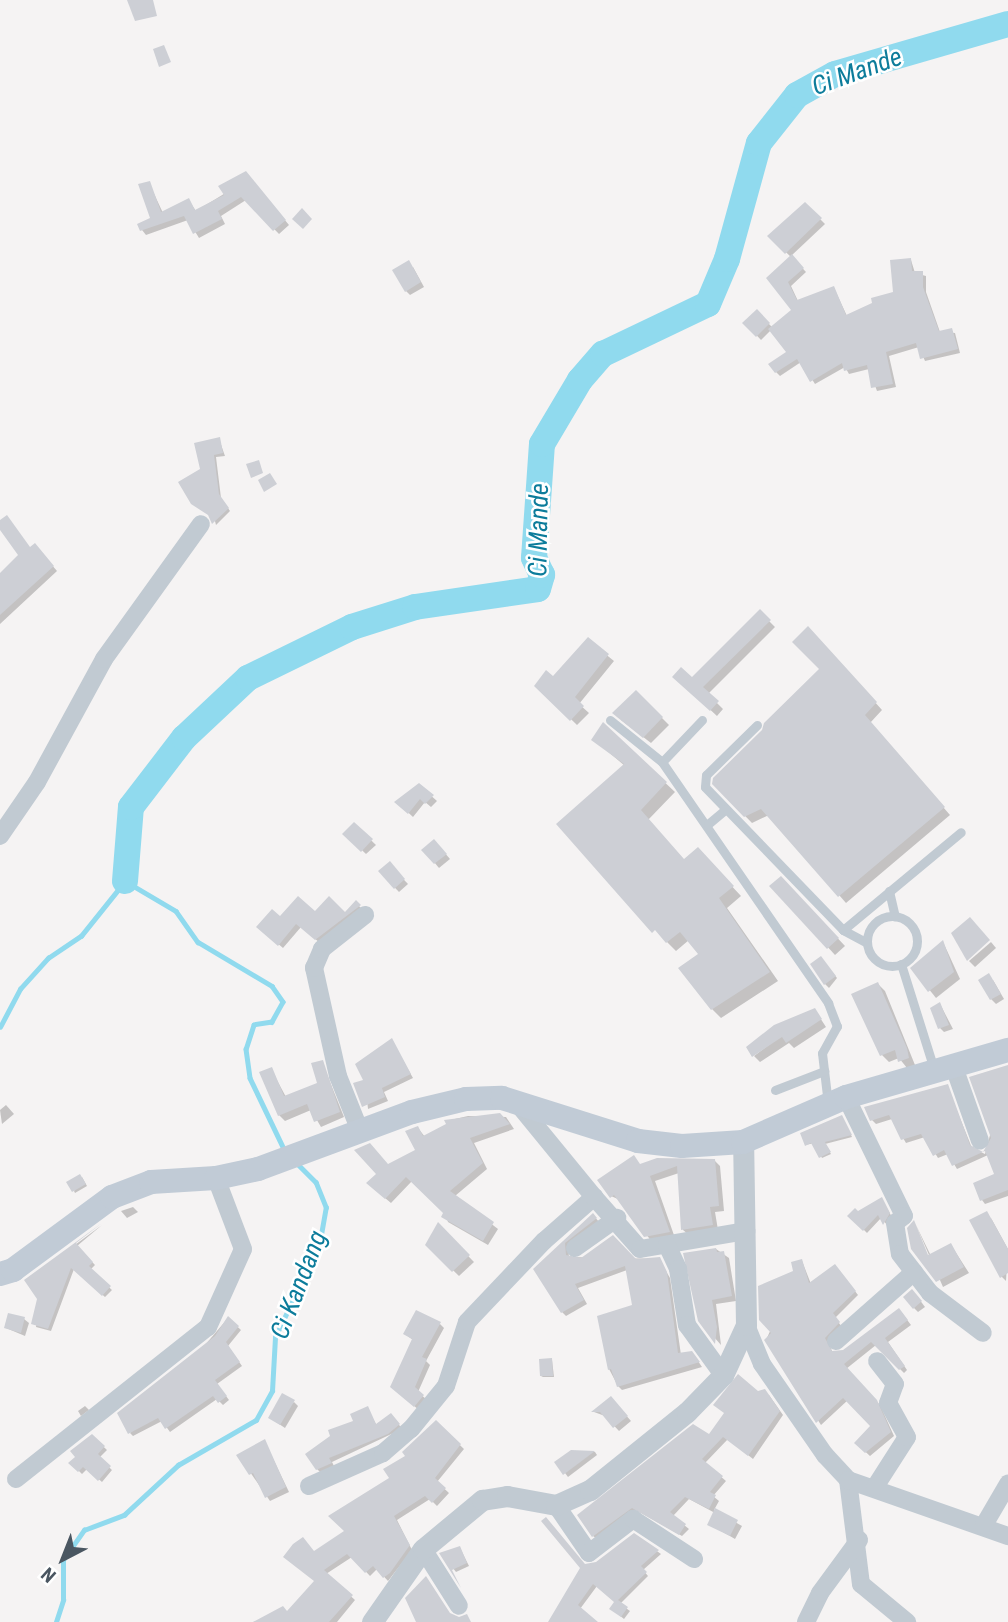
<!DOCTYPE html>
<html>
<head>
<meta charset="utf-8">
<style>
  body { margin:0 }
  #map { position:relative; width:1008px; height:1622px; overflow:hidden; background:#f5f3f3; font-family:"Roboto Condensed",sans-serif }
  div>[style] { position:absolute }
  .shadow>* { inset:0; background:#0003 }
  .stream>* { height:4.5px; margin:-2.25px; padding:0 2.25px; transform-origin:2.25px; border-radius:2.25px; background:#90daee }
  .river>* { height:26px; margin:-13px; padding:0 13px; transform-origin:13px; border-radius:13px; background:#90daee }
  .building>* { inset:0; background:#cdcfd5 }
  .service>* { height:9px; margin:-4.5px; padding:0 4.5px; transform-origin:4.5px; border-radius:4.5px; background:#c1cad2 }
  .service>.ring { margin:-4.5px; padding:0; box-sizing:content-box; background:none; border:9px solid #c1cad2; border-radius:50% }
  .minor>* { height:18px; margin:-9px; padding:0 9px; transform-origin:9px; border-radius:9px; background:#c1cad2 }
  .tertiary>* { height:21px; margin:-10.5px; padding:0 10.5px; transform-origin:10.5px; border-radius:10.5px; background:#c1cad2 }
  .secondary>* { height:24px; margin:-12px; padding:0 12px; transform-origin:12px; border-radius:12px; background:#c1cbd6 }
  span { translate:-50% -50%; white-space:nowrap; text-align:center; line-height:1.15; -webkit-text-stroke:5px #fff; paint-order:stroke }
  .water-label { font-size:26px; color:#0c7c9b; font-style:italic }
  .north { position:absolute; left:28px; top:1524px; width:70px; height:70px; -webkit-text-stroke:5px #fff; paint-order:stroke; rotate:222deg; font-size:19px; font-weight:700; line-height:28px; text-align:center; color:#4a5661 }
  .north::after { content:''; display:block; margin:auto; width:24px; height:32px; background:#4a5661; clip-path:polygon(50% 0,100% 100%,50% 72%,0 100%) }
</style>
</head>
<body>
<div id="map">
  <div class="shadow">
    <i style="clip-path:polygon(250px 178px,289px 225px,279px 234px,246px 200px,221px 216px,225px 224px,199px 238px,188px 220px,146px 235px,142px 230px,152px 218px,149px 183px,163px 213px,189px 201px,196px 211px)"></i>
    <i style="clip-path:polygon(805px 204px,825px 224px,791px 256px,806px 272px,791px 286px,798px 301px,834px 288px,847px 316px,895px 293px,911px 260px,915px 273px,926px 276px,926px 292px,940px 332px,955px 333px,960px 353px,925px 361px,919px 347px,889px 356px,896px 387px,877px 391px,869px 369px,849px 374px,845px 367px,815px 384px,801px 362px,780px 376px,776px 372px,788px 352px,771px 330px,761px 340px,745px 323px,757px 312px,772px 327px,793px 310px,768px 278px,791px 257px,769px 236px)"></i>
    <i style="clip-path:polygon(413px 267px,424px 287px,410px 295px,406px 291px)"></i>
    <i style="clip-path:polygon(219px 439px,225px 456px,216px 457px,221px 498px,230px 511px,216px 525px,202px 470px)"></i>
    <i style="clip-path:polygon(0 523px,31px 549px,39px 550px,57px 571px,0 624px,0 576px,20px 555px)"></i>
    <i style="clip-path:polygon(760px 612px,775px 627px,708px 694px,723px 709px,717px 716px,675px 677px,692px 679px)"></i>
    <i style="clip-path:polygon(815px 635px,882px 710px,870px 723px,950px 815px,846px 903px,769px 815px,752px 823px,714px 784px,821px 669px)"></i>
    <i style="clip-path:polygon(588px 640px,614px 661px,579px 704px,589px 713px,577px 725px,537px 686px,553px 678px)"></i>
    <i style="clip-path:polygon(636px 692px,669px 725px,651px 743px,621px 720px)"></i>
    <i style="clip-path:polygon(604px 725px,675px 792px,648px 820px,685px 861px,698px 850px,741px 896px,727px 908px,778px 981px,721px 1018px,712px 1009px,701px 955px,689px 940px,676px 951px,667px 942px,625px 766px,593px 739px)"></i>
    <i style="clip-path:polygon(419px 785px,437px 801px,431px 807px,425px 802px,413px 817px,397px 802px)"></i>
    <i style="clip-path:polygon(354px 824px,376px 845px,366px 854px,345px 834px)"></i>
    <i style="clip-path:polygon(438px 845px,450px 859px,439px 868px,424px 850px)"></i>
    <i style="clip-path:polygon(389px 864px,408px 884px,399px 892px,380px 872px)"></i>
    <i style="clip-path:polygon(781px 878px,845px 946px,835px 955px,772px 886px)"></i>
    <i style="clip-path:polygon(356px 903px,363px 910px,320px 943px,301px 927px,283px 948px,263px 931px,280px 918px,345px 914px)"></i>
    <i style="clip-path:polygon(943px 942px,960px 979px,936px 998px,912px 968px)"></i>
    <i style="clip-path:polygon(991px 942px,996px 948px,975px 967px,969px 961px)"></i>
    <i style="clip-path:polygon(825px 963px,837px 978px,829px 988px,825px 984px)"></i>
    <i style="clip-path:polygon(993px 980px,1004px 999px,996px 1004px,991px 999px)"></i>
    <i style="clip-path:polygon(878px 984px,885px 991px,915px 1065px,907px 1068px,899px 1058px,889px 1062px,882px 1055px)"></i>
    <i style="clip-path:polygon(940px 1004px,953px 1029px,944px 1032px,940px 1028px)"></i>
    <i style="clip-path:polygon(815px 1010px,826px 1027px,794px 1048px,789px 1043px,760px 1062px,754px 1056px)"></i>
    <i style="clip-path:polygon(392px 1041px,413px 1078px,384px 1092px,388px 1101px,368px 1109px,365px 1080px)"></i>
    <i style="clip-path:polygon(322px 1062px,344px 1117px,321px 1127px,311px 1110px,285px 1121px,279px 1115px,271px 1069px,286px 1097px,319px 1084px)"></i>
    <i style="clip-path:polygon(1008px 1067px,1008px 1196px,985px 1204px,982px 1200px,997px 1175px,988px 1155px,957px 1169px,948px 1154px,938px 1158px,925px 1137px,906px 1143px,892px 1119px,876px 1124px,872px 1120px,947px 1086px,972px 1148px,985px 1154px)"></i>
    <i style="clip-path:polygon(6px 1105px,14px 1114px,2px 1124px,0 1110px)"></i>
    <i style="clip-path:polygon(468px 1116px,506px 1117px,514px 1129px,474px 1143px,487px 1169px,455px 1196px,498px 1229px,488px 1245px,448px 1222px,445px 1213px,412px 1181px,391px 1203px,373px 1188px,388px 1166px,417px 1151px,418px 1128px,425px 1137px,448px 1125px,446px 1121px)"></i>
    <i style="clip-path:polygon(843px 1119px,852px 1137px,825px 1144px,831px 1154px,822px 1158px,814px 1143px,806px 1145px)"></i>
    <i style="clip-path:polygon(714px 1160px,720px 1166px,724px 1211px,715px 1212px,718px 1230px,689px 1235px,683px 1230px,679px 1173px,655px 1181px,675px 1238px,652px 1242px,620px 1200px,611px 1196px,641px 1166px)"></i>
    <i style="clip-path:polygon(82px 1177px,87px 1186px,75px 1193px,74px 1191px)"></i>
    <i style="clip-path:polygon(882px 1200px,892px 1217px,888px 1226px,881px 1218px,867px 1233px,850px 1216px)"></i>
    <i style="clip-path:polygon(133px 1207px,138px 1212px,127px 1218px,121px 1211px)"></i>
    <i style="clip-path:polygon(593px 1215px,600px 1223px,568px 1247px,569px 1257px,659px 1259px,670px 1278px,681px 1355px,696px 1358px,702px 1367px,622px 1390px,618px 1386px,609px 1369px,634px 1307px,627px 1270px,578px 1288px,587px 1304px,566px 1316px,562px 1312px,535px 1269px)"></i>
    <i style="clip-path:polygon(991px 1218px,1008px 1249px,1006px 1281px,1002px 1277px)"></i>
    <i style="clip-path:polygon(915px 1223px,931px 1256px,951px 1245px,969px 1273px,943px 1287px)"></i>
    <i style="clip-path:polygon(102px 1225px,77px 1246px,95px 1265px,90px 1270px,112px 1290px,105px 1297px,74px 1269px,51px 1331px,36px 1327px,39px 1299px,26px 1281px)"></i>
    <i style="clip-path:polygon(438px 1225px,474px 1262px,459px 1276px,427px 1245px)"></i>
    <i style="clip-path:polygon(716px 1249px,729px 1258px,736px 1301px,716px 1304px,721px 1345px,699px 1320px)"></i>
    <i style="clip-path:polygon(802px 1261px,811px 1284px,838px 1269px,858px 1295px,835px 1318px,842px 1327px,828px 1342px,833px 1353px,844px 1352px,902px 1313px,911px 1325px,888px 1342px,907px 1370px,904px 1373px,876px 1345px,846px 1369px,880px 1405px,894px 1436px,870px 1456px,856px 1443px,873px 1426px,848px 1400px,821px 1425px,766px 1340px)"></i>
    <i style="clip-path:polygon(916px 1295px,925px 1307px,918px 1312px,914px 1308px)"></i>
    <i style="clip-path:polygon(228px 1318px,241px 1330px,228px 1346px,242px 1366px,217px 1384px,229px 1400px,223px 1405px,217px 1399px,170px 1432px,162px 1421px,133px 1436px,130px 1433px)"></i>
    <i style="clip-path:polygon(24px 1319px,29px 1323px,25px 1336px,6px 1328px)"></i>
    <i style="clip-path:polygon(440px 1324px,444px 1328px,426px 1361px,430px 1365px,418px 1392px,427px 1400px,419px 1410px,396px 1391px,413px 1340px,405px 1334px)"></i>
    <i style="clip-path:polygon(552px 1360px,554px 1377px,543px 1377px,541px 1376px)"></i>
    <i style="clip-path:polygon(757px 1393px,769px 1395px,783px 1415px,753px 1459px,728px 1439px,705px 1463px,726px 1481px,713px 1496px,719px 1501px,714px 1510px,742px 1526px,735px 1539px,709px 1524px,715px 1513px,689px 1499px,673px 1516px,689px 1529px,682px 1536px,636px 1510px,597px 1539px,593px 1536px)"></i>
    <i style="clip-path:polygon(611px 1398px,631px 1421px,619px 1431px,605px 1416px,594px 1412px)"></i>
    <i style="clip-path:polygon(294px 1402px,298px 1406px,285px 1428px,270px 1418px)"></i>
    <i style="clip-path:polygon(85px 1406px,89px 1410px,81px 1416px,78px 1411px)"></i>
    <i style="clip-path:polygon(367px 1408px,377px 1426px,395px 1419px,402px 1429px,332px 1462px,335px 1468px,321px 1473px,317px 1469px)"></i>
    <i style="clip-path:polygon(436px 1422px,464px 1449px,437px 1482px,449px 1493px,437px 1506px,430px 1499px,397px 1520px,412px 1550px,388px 1581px,377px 1569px,370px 1576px,352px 1557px,326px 1574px,355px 1600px,337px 1622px,253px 1622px,287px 1614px,316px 1582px,315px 1553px,346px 1531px)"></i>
    <i style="clip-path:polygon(92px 1436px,107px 1450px,99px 1458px,112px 1470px,102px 1482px,87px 1469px,82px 1474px,71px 1463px)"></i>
    <i style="clip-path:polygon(265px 1442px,289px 1492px,270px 1501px,239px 1456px)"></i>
    <i style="clip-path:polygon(572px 1452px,595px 1452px,597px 1455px,568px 1477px,565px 1473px)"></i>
    <i style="clip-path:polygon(634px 1535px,661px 1554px,643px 1570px,648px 1576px,620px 1604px,630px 1611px,624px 1619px,614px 1611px,616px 1602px,597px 1586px,580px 1609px,596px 1622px,555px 1622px,585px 1565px,597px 1564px)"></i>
    <i style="clip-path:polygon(460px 1548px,469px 1566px,456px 1572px,441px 1553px)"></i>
  </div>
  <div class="stream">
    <i style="left:0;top:1027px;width:43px;rotate:-62.2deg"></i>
    <i style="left:20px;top:989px;width:42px;rotate:-47.9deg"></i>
    <i style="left:48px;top:958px;width:40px;rotate:-34deg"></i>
    <i style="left:81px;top:936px;width:70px;rotate:-51.3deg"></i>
    <i style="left:125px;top:881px;width:59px;rotate:30.5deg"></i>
    <i style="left:176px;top:911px;width:38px;rotate:55deg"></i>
    <i style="left:198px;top:942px;width:86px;rotate:30.7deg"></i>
    <i style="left:272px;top:986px;width:19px;rotate:55deg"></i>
    <i style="left:283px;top:1002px;width:23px;rotate:119deg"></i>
    <i style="left:272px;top:1022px;width:18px;rotate:171deg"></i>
    <i style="left:254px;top:1025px;width:25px;rotate:108deg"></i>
    <i style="left:246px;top:1049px;width:29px;rotate:82deg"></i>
    <i style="left:250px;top:1078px;width:81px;rotate:64.4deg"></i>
    <i style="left:56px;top:1622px;width:23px;rotate:-72deg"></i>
    <i style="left:63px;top:1600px;width:40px;rotate:-90deg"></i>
    <i style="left:63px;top:1560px;width:37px;rotate:-55deg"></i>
    <i style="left:84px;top:1530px;width:43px;rotate:-20.6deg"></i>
    <i style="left:124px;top:1515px;width:74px;rotate:-42.8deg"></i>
    <i style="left:178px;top:1465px;width:90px;rotate:-30deg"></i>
    <i style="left:256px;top:1420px;width:33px;rotate:-61deg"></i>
    <i style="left:272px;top:1391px;width:54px;rotate:-86.8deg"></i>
    <i style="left:275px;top:1337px;width:101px;rotate:-64.2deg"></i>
    <i style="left:319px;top:1246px;width:39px;rotate:-80deg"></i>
    <i style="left:326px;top:1208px;width:27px;rotate:-112deg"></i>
    <i style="left:316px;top:1183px;width:25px;rotate:-135deg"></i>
  </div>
  <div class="river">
    <i style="left:125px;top:881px;width:74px;rotate:-85.4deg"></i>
    <i style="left:131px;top:807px;width:87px;rotate:-52.5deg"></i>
    <i style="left:184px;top:738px;width:88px;rotate:-43.2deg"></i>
    <i style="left:248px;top:678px;width:116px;rotate:-26.1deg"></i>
    <i style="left:352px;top:627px;width:66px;rotate:-17.6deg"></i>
    <i style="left:415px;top:607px;width:124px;rotate:-8.3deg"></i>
    <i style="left:538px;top:589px;width:15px;rotate:-74deg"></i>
    <i style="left:542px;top:575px;width:19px;rotate:-115deg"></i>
    <i style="left:534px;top:558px;width:114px;rotate:-86deg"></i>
    <i style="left:542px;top:444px;width:74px;rotate:-59.3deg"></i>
    <i style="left:580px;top:380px;width:35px;rotate:-49deg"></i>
    <i style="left:603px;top:354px;width:116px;rotate:-25.5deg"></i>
    <i style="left:708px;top:304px;width:49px;rotate:-67.1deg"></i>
    <i style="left:727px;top:259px;width:120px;rotate:-74.6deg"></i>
    <i style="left:759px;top:143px;width:61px;rotate:-51.6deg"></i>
    <i style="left:797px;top:95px;width:43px;rotate:-28.9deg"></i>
    <i style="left:835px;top:74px;width:180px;rotate:-16.1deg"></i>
  </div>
  <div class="building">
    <i style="clip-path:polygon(127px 0,153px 0,157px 16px,135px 21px)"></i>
    <i style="clip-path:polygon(164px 45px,171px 62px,159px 67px,153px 49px)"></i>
    <i style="clip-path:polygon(246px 171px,286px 220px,273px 231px,241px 197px,218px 211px,222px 219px,193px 234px,184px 216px,140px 231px,137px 224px,150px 218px,138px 184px,150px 181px,161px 212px,189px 198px,195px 210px,224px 195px,218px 186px)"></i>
    <i style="clip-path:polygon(805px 202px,822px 218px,785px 254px,767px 236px)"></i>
    <i style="clip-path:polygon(302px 208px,312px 219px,303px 229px,292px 219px)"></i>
    <i style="clip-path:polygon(792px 254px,804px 268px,788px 282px,797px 300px,834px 286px,846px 315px,872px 303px,871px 298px,893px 292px,890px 260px,911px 258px,912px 271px,923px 271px,923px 287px,939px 331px,952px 328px,958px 349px,920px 359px,916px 343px,886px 352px,893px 384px,871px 388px,867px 365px,844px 371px,842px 363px,810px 382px,797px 359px,775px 373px,768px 364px,786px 352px,768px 329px,791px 310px,766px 278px)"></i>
    <i style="clip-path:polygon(409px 260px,421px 282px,405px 292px,392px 270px)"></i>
    <i style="clip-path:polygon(757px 309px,770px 323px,756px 337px,742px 323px)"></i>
    <i style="clip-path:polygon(220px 437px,223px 453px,214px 455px,219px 494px,229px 508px,212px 524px,208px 515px,191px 504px,178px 482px,200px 469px,194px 443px)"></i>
    <i style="clip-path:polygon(259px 460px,263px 473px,251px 478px,246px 464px)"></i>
    <i style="clip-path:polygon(270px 473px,277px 484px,264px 492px,258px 480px)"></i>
    <i style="clip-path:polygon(7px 515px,30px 547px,35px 543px,54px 566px,0 615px,0 573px,18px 555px,0 530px,0 520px)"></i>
    <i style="clip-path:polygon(760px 609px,771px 620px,703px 687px,719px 701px,710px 711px,672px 677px,681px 667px,692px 677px)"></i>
    <i style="clip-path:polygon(808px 626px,877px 702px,865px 715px,945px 807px,838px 897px,761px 809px,744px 817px,712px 784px,713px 778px,762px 730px,764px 723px,819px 669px,792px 642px)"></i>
    <i style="clip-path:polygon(588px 637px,609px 654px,575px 697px,584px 706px,570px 721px,534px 686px,546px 670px,553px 676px)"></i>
    <i style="clip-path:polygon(636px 690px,663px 717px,643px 738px,612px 713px)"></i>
    <i style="clip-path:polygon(603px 722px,667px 782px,641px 810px,684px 859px,698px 847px,734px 886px,719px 898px,770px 972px,711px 1010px,678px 968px,698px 954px,680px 932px,666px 943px,655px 930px,652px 933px,556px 824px,624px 764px,591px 740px)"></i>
    <i style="clip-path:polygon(419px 783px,434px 795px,425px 804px,420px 799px,408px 814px,394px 802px)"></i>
    <i style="clip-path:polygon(354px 822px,373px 839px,361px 852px,342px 834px)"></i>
    <i style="clip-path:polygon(434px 839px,447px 854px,434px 864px,421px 850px)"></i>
    <i style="clip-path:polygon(390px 861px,405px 879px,394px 889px,378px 871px)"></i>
    <i style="clip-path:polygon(781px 876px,839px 938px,827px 949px,769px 886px)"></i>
    <i style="clip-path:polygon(298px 896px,315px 911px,329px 896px,345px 912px,356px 900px,361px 905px,315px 940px,296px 924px,278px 946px,256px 927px,272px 909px,280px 916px)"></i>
    <i style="clip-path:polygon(970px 917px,990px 940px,967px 961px,951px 933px)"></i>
    <i style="clip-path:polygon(943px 940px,954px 972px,928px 992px,910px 968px)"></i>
    <i style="clip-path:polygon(821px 956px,836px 976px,824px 985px,810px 964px)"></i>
    <i style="clip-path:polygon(989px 973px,1001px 994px,990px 1000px,978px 980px)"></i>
    <i style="clip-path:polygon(878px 982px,907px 1048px,909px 1058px,898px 1062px,895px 1050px,880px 1056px,851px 994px)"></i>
    <i style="clip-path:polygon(940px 1002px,949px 1025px,938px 1029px,930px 1008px)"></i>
    <i style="clip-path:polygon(815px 1008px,822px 1019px,786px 1043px,782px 1037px,752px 1057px,746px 1047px,774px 1025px)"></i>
    <i style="clip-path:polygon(392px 1038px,411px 1074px,382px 1088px,385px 1097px,362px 1107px,353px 1083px,363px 1080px,355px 1064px)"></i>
    <i style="clip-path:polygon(323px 1060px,340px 1112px,314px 1122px,307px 1104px,278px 1116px,259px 1072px,272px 1067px,284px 1096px,317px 1083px,311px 1063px)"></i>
    <i style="clip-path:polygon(1008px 1065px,1008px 1190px,980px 1201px,973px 1183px,994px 1174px,985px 1151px,952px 1166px,944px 1150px,933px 1156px,921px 1134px,901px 1140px,889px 1115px,870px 1121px,864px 1107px,948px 1084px,970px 1145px,983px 1152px,991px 1138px,969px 1077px)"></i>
    <i style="clip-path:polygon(500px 1113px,510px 1124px,470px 1138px,483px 1163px,450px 1191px,494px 1222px,483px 1241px,441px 1217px,443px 1213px,406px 1177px,385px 1199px,366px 1183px,376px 1174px,354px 1150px,370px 1143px,388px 1164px,415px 1150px,405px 1131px,418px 1126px,423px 1136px,446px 1124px,444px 1120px)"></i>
    <i style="clip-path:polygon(842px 1115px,852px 1135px,825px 1142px,831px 1152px,819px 1158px,811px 1143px,805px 1146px,800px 1133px)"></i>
    <i style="clip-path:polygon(634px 1155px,640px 1164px,657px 1158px,715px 1159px,719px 1206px,710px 1207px,713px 1225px,681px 1230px,677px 1166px,650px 1176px,670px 1232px,644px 1237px,614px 1195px,610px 1198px,597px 1180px)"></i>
    <i style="clip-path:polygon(80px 1174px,86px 1184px,72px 1192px,66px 1182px)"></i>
    <i style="clip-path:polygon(882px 1197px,890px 1213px,883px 1225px,878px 1215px,863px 1231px,847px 1216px,855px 1208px,858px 1211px)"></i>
    <i style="clip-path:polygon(987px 1211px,1008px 1249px,1008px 1273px,1000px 1278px,969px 1220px)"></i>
    <i style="clip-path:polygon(593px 1213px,597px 1218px,565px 1243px,566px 1255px,581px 1258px,613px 1235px,636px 1259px,660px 1257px,667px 1272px,678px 1353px,692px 1351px,700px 1362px,617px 1387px,611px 1369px,608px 1370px,597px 1316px,632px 1305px,625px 1266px,575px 1284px,584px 1300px,561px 1313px,533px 1269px)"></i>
    <i style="clip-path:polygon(914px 1220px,928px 1255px,951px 1243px,964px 1267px,936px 1282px,911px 1249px,907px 1228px)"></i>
    <i style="clip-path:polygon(438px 1222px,470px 1255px,452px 1272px,425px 1245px)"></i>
    <i style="clip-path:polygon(102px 1223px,76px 1243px,93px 1262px,89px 1266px,111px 1286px,102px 1296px,71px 1268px,48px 1329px,31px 1324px,37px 1299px,24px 1280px)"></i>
    <i style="clip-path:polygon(716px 1248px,717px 1252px,724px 1251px,732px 1296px,712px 1300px,717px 1327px,715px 1344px,698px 1321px,683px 1253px)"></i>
    <i style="clip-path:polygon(802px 1259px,809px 1283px,835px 1264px,856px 1291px,833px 1313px,840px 1322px,825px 1338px,832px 1351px,843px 1350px,899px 1308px,908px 1320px,885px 1338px,905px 1366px,899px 1370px,871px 1342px,844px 1364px,877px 1400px,891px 1432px,865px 1453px,854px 1443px,870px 1426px,843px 1398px,816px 1423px,764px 1340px,771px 1333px,759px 1320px,758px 1286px,793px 1271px,791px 1262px)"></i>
    <i style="clip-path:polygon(912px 1289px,922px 1301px,913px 1309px,903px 1297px)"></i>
    <i style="clip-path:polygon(416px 1310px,441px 1322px,422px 1357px,427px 1359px,415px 1387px,424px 1395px,414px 1407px,390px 1387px,412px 1339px,403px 1334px)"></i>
    <i style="clip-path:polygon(8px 1313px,25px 1317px,21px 1333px,4px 1328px)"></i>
    <i style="clip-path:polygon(228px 1316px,239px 1326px,226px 1342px,240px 1362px,215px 1380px,227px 1396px,218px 1403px,213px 1396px,165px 1429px,158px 1418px,128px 1434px,117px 1413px,215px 1336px)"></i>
    <i style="clip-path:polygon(552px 1358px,553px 1376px,540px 1376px,539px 1359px)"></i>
    <i style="clip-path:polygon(738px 1374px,758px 1391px,765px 1389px,780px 1411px,748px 1456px,723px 1437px,702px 1459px,723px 1476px,710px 1492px,716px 1495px,709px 1509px,685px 1497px,670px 1512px,686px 1524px,679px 1535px,632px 1508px,592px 1537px,577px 1515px,693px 1424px,709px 1434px,724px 1413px,713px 1405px)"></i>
    <i style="clip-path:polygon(282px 1393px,295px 1400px,280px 1425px,268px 1418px)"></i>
    <i style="clip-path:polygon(611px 1396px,628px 1416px,613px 1428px,600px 1412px,591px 1412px)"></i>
    <i style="clip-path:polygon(368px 1406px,376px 1424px,391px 1413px,400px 1424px,388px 1434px,329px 1458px,332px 1463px,316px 1470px,305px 1454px,330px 1436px,328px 1430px,353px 1421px,350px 1414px)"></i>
    <i style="clip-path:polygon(436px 1420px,461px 1444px,435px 1478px,446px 1488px,432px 1503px,425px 1496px,394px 1516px,410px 1545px,390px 1573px,383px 1578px,373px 1566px,365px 1573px,347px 1554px,324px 1570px,353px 1595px,329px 1622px,253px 1622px,283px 1606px,287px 1611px,314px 1581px,283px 1557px,293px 1544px,303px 1537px,314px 1551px,344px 1531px,328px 1516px,389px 1478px,383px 1469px,405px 1456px,402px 1452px)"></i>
    <i style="clip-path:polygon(92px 1434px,105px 1446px,98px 1454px,111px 1466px,98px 1481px,83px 1467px,78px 1472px,68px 1463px,75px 1457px,70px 1451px)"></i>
    <i style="clip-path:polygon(265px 1439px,286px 1487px,265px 1498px,253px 1473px,249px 1475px,236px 1455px)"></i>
    <i style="clip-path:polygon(571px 1450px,595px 1451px,563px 1475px,554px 1462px)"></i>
    <i style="clip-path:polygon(715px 1508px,738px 1520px,730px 1536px,707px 1525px)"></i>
    <i style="clip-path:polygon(546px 1517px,585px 1564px,596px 1562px,634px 1533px,659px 1550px,641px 1566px,647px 1572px,618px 1600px,628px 1607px,621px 1617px,609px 1609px,614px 1602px,593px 1584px,578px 1605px,598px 1622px,548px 1622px,580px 1568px,541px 1521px)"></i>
    <i style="clip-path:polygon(460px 1546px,467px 1563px,452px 1570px,461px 1588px,439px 1553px)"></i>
    <i style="clip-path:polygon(426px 1576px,450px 1613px,459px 1617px,467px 1614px,471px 1622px,416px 1622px,405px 1598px)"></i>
  </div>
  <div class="service">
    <i style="left:610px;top:720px;width:67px;rotate:38.9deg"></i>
    <i style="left:662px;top:762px;width:293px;rotate:55.4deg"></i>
    <i style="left:828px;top:1003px;width:25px;rotate:69deg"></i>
    <i style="left:837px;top:1026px;width:31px;rotate:119deg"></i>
    <i style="left:822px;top:1053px;width:51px;rotate:83.3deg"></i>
    <i style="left:757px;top:725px;width:71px;rotate:135.6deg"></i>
    <i style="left:706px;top:775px;width:12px;rotate:95deg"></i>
    <i style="left:705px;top:787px;width:199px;rotate:46deg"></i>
    <i style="left:843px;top:930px;width:27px;rotate:28deg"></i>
    <i style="left:662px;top:762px;width:58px;rotate:-46.4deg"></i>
    <i style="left:708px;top:824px;width:23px;rotate:-40deg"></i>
    <i style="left:889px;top:891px;width:26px;rotate:77deg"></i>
    <i class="ring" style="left:867px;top:916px;width:41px;height:41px"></i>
    <i style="left:843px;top:930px;width:153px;rotate:-39.7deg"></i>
    <i style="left:901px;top:964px;width:110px;rotate:72.6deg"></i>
    <i style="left:775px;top:1090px;width:53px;rotate:-21.2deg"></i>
  </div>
  <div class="minor">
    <i style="left:0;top:836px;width:65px;rotate:-55.6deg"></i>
    <i style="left:37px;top:782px;width:140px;rotate:-61.4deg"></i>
    <i style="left:104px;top:659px;width:166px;rotate:-54.3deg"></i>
    <i style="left:954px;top:1067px;width:78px;rotate:70.6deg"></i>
    <i style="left:846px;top:1097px;width:132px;rotate:64deg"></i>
    <i style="left:904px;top:1216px;width:11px;rotate:142deg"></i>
    <i style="left:895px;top:1223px;width:31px;rotate:81deg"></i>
    <i style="left:900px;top:1254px;width:49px;rotate:52.4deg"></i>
    <i style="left:930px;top:1293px;width:66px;rotate:37deg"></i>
    <i style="left:360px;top:1131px;width:59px;rotate:-111.8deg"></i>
    <i style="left:338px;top:1076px;width:111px;rotate:-102.5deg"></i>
    <i style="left:314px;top:968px;width:21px;rotate:-67deg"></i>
    <i style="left:322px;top:949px;width:55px;rotate:-38.3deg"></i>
    <i style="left:594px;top:1197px;width:69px;rotate:48.5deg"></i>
    <i style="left:640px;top:1249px;width:108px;rotate:-9.6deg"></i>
    <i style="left:667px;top:1245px;width:26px;rotate:65deg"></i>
    <i style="left:678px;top:1269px;width:57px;rotate:80.9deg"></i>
    <i style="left:687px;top:1325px;width:62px;rotate:54.2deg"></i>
    <i style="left:575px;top:1248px;width:52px;rotate:-35.5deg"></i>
    <i style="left:746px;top:1325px;width:42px;rotate:67.7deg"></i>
    <i style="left:762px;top:1364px;width:111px;rotate:55.3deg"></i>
    <i style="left:825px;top:1455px;width:34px;rotate:47deg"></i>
    <i style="left:848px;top:1480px;width:105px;rotate:82.9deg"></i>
    <i style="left:861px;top:1584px;width:60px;rotate:39.6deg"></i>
    <i style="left:836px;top:1341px;width:104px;rotate:-41.5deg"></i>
    <i style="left:16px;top:1479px;width:245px;rotate:-38.4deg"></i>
    <i style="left:208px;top:1327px;width:85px;rotate:-65.8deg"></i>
    <i style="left:243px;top:1249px;width:76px;rotate:-110.8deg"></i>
    <i style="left:848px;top:1480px;width:170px;rotate:19.3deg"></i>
    <i style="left:309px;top:1486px;width:81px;rotate:-24deg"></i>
    <i style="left:383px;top:1453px;width:37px;rotate:-41deg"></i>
    <i style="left:411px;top:1429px;width:55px;rotate:-50.9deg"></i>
    <i style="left:446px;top:1386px;width:67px;rotate:-71.8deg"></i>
    <i style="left:467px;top:1322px;width:112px;rotate:-46.5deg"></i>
    <i style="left:544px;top:1241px;width:67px;rotate:-41.3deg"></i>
    <i style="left:594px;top:1197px;width:122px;rotate:-129.3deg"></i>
    <i style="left:875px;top:1487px;width:59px;rotate:-57.4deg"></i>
    <i style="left:907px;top:1437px;width:39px;rotate:-119deg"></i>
    <i style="left:888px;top:1403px;width:20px;rotate:-70deg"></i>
    <i style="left:895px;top:1384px;width:29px;rotate:-128deg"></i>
    <i style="left:556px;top:1505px;width:58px;rotate:55.5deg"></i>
    <i style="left:589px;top:1553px;width:56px;rotate:-37.7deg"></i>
    <i style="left:633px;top:1519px;width:73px;rotate:33.3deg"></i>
    <i style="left:984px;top:1525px;width:48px;rotate:-59.7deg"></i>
    <i style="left:423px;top:1549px;width:67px;rotate:57.7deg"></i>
    <i style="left:806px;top:1622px;width:32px;rotate:-64deg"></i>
    <i style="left:820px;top:1593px;width:66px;rotate:-53.7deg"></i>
  </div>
  <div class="tertiary">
    <i style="left:372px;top:1622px;width:89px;rotate:-55.1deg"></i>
    <i style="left:423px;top:1549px;width:77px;rotate:-39.7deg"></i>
    <i style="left:482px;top:1500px;width:25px;rotate:-9deg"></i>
    <i style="left:507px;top:1496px;width:50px;rotate:10.4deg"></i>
    <i style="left:556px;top:1505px;width:37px;rotate:-24deg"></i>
    <i style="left:590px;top:1490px;width:124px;rotate:-38.8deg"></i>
    <i style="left:687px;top:1412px;width:52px;rotate:-45.8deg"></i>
    <i style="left:723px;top:1375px;width:55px;rotate:-65.3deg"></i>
    <i style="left:746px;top:1325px;width:183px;rotate:-90.9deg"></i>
  </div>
  <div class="secondary">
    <i style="left:0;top:1274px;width:14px;rotate:-17deg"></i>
    <i style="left:13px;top:1270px;width:123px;rotate:-36.4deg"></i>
    <i style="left:112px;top:1197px;width:42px;rotate:-21deg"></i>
    <i style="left:151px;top:1182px;width:65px;rotate:-3.5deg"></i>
    <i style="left:216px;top:1178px;width:43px;rotate:-12.1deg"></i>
    <i style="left:258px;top:1169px;width:164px;rotate:-20.3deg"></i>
    <i style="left:412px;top:1112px;width:56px;rotate:-13.5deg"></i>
    <i style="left:466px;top:1099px;width:36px;rotate:-2deg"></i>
    <i style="left:502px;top:1098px;width:143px;rotate:17.5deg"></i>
    <i style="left:638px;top:1141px;width:44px;rotate:6.5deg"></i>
    <i style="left:682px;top:1146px;width:61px;rotate:-3.8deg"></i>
    <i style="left:743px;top:1142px;width:112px;rotate:-23.6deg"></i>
    <i style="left:846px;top:1097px;width:169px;rotate:-16.2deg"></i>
  </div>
  <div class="water-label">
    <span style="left:857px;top:72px;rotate:-20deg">Ci Mande</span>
    <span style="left:539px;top:530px;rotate:-89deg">Ci Mande</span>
    <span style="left:299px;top:1285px;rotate:-69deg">Ci Kandang</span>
  </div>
  <div class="north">N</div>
</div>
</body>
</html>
